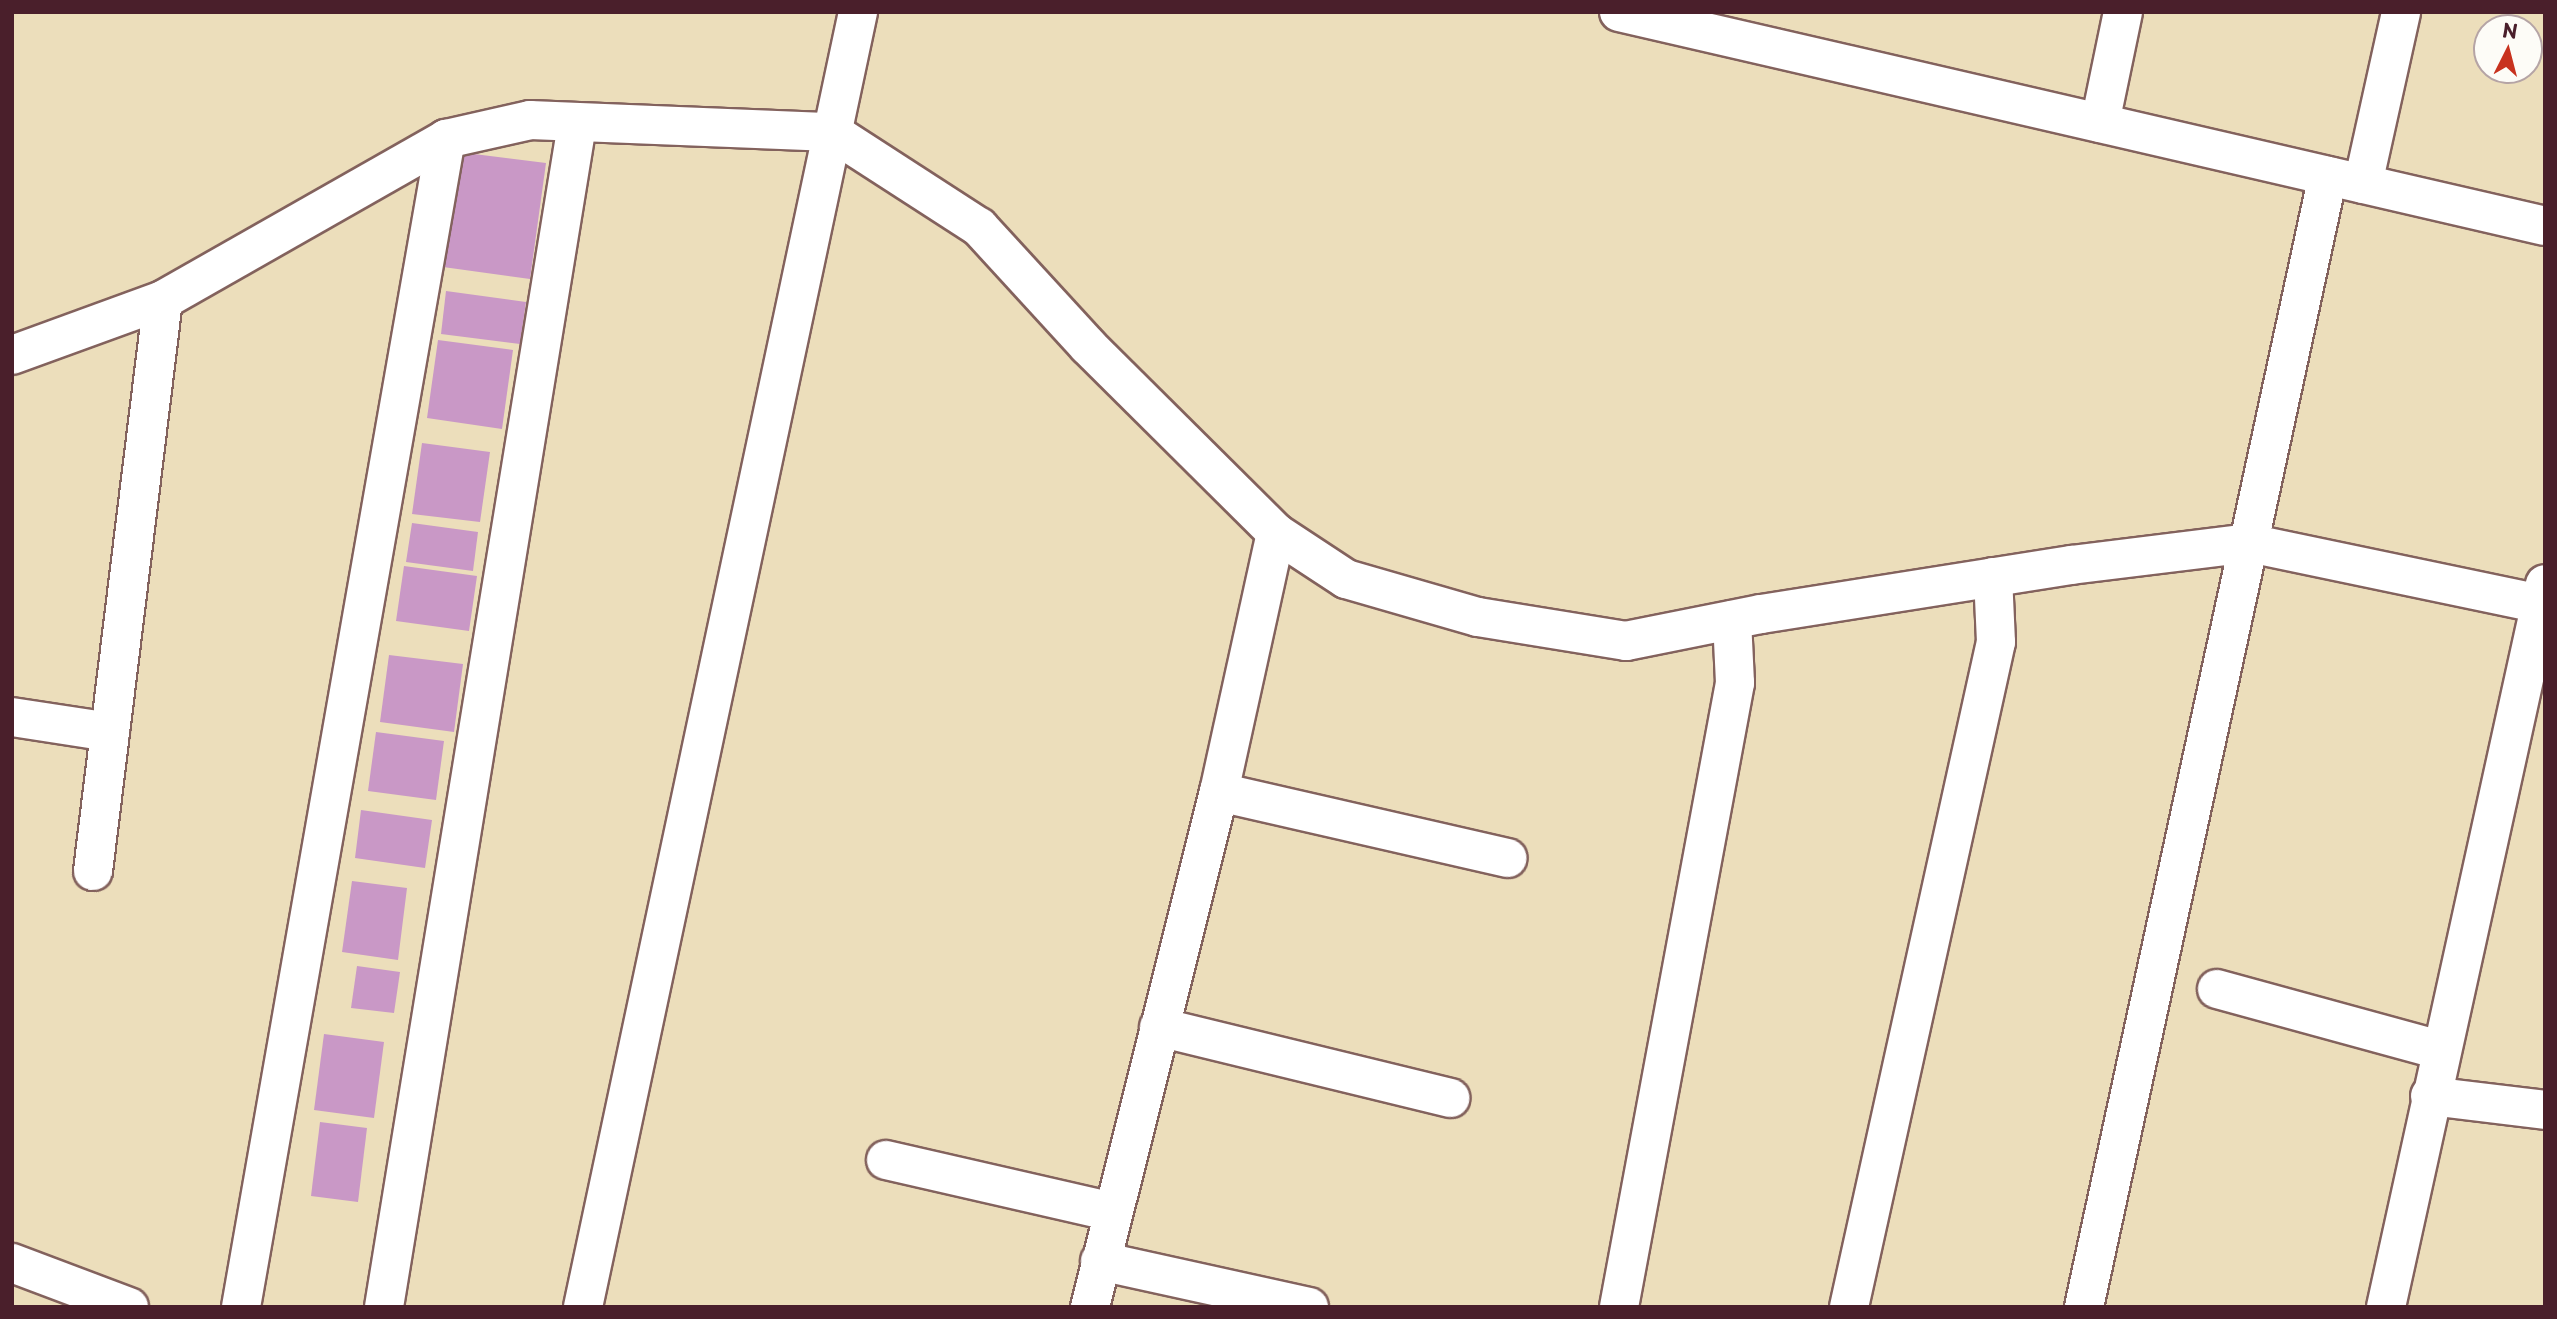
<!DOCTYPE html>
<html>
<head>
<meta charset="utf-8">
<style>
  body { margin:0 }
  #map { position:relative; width:2557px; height:1319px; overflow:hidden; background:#ecdebb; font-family:"Playpen Sans",sans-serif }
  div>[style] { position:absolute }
  .building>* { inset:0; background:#c998c6 }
  .roads { filter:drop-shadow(2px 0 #83625d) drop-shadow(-2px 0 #83625d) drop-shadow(0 2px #83625d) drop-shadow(0 -2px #83625d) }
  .street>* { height:38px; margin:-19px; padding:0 19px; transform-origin:19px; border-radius:19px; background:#fff }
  span { translate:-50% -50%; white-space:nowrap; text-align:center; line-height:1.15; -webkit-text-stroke:5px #fdfcf7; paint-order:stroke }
  .frame { position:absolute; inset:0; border:14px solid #4a1f2b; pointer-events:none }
  .north { position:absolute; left:2473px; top:14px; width:70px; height:70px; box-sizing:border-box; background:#fdfcf7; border:2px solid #b5a4a5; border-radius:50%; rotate:6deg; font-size:19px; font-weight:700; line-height:28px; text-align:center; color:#4a1f2b }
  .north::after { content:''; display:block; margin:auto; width:24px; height:32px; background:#c8321e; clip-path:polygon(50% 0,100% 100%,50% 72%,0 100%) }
</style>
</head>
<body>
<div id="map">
  <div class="building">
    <i style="clip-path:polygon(458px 152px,546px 163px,530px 279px,443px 267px)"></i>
    <i style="clip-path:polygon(446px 291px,526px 302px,520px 344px,441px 334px)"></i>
    <i style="clip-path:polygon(438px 340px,513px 350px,502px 429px,427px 418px)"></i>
    <i style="clip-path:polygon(422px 443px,490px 452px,480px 522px,412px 514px)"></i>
    <i style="clip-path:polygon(412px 523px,478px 532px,473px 571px,406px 562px)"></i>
    <i style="clip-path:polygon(404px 566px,477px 576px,469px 631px,396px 621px)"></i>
    <i style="clip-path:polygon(389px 655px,463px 664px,454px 732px,380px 722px)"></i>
    <i style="clip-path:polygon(376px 732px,444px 741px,436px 800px,368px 791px)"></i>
    <i style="clip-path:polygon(361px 810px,432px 820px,425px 868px,355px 858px)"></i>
    <i style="clip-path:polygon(352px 881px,407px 888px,398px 960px,342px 952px)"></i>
    <i style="clip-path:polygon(357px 966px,400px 972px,394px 1013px,351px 1008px)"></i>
    <i style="clip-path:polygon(324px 1034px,384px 1042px,374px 1118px,314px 1110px)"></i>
    <i style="clip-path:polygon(320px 1122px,367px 1128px,358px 1202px,311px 1196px)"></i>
  </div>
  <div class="roads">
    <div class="street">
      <i style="left:1619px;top:12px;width:950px;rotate:13.01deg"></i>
      <i style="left:2100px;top:123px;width:113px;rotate:-78.3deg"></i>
      <i style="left:2363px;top:184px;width:176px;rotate:-77.5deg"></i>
      <i style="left:12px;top:355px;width:161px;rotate:-20deg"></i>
      <i style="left:163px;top:300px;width:326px;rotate:-29.6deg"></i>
      <i style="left:446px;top:139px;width:86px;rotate:-12.7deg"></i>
      <i style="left:530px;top:120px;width:302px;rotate:2.3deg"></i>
      <i style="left:832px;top:132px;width:175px;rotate:32.9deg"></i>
      <i style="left:979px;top:227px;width:161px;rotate:47.5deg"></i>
      <i style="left:1088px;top:346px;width:265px;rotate:44.8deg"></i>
      <i style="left:1276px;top:533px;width:84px;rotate:33.3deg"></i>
      <i style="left:1346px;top:579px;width:137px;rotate:16.1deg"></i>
      <i style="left:1478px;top:617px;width:150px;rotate:9.2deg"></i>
      <i style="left:1626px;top:641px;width:138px;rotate:-11.3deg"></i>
      <i style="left:1761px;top:614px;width:314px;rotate:-9deg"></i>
      <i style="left:2071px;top:565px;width:179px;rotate:-7deg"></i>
      <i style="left:2249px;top:543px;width:302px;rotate:11.8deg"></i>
      <i style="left:12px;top:717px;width:99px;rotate:8.7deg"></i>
      <i style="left:1219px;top:792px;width:296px;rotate:12.9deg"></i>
      <i style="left:93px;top:871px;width:575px;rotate:-83.01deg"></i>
      <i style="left:2217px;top:989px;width:231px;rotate:15.3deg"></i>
      <i style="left:1159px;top:1027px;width:300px;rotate:13.7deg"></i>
      <i style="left:2430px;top:1096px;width:116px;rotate:6.9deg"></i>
      <i style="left:886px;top:1160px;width:233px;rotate:12.9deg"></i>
      <i style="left:1100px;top:1261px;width:214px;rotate:12.4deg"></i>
      <i style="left:12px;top:1263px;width:125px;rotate:20.6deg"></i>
      <i style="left:241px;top:1307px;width:1186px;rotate:-80.05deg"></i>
      <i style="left:384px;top:1307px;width:1199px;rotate:-80.73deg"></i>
      <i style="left:583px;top:1307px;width:1324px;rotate:-78.01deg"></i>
      <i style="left:1090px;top:1307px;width:531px;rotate:-75.94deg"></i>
      <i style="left:1219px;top:792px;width:265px;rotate:-77.6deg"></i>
      <i style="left:1619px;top:1307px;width:635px;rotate:-79.47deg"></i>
      <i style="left:1735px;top:683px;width:63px;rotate:-92.7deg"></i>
      <i style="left:1849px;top:1307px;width:681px;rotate:-77.54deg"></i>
      <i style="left:1996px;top:642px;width:65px;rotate:-92.6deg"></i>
      <i style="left:2084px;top:1307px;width:1157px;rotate:-77.83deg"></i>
      <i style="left:2386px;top:1307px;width:740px;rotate:-77.6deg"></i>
    </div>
  </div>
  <div class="frame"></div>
  <div class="north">N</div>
</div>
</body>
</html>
